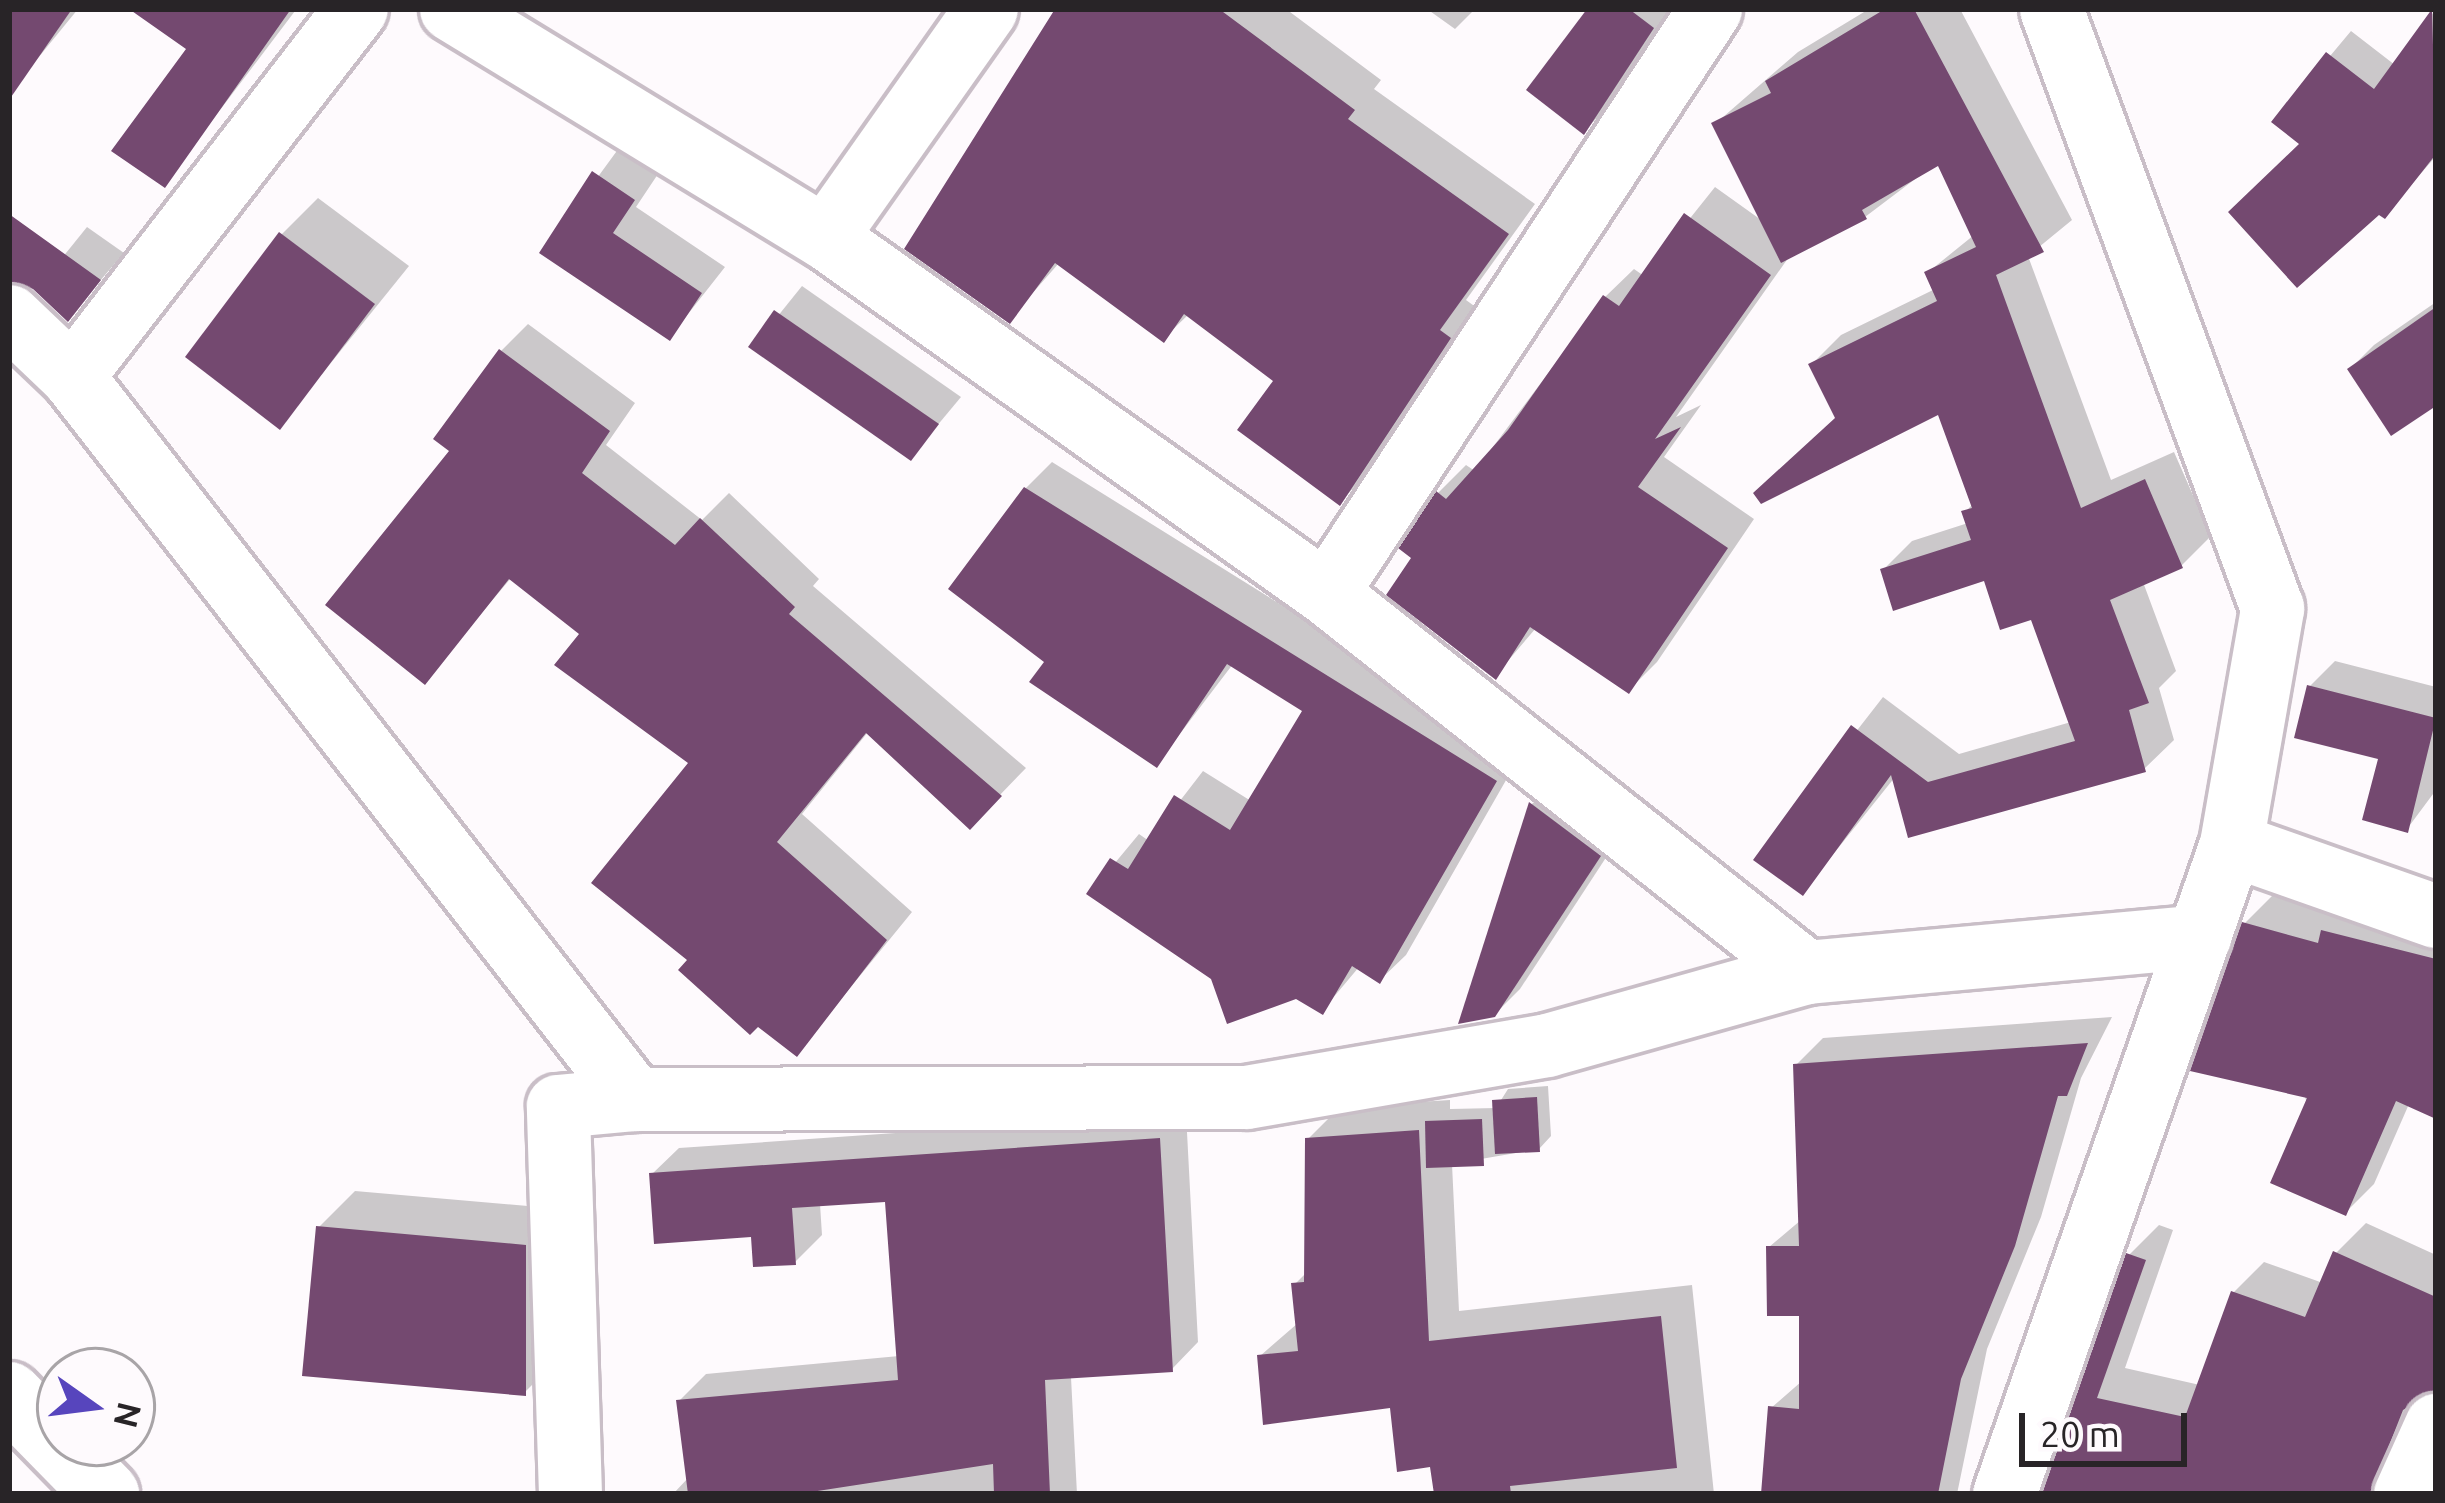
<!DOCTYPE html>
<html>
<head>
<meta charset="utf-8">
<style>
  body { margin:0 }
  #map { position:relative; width:2445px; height:1503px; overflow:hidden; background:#fefafd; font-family:Ubuntu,sans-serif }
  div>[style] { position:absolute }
  .shadow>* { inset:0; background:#0003 }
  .building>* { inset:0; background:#744970 }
  .roads { filter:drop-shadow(3px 0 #c9bec7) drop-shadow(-3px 0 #c9bec7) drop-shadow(0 3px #c9bec7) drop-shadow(0 -3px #c9bec7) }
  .minor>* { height:63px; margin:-31.5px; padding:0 31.5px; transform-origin:31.5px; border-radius:31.5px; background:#fff }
  .secondary>* { height:66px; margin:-33px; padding:0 33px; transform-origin:33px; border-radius:33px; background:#fff }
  span { translate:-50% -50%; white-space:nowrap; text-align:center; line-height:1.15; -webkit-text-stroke:12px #fefafd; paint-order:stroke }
  .frame { position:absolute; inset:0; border:12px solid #282427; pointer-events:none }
  .north { position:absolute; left:36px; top:1347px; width:120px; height:120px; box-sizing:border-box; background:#fefafd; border:3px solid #a8a4a7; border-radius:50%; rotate:104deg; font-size:33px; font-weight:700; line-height:48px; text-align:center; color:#282427 }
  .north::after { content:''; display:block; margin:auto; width:42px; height:54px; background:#5745bd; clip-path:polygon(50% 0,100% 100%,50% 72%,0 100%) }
  .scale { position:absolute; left:2019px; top:1413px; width:168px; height:54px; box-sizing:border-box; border:6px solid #282427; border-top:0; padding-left:15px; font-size:36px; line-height:42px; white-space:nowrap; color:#282427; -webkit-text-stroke:9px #fefafd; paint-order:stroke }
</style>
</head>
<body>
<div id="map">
  <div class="shadow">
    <i style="clip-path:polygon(9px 9px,78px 9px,16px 85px,9px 80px)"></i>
    <i style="clip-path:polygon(135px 9px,308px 9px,295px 11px,164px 184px,190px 48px)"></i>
    <i style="clip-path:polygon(1064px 9px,1286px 9px,1381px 80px,1374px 89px,1535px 204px,1466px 300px,1477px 308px,1368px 473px,1340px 502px,1277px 380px,1189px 314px,1163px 339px,1059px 263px,1009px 320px)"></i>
    <i style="clip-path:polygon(1427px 9px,1475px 9px,1455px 29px)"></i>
    <i style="clip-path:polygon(1589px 9px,1672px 9px,1612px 103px,1584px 131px)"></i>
    <i style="clip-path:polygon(1869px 9px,1960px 9px,2072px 220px,2028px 256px,2111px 480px,2174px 452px,2211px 536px,2181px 566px,2143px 582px,2176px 671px,2159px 688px,2174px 740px,2144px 769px,1910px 834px,1895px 777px,1803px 892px,1757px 859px,1883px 697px,1959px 754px,2071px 722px,2032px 616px,1986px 577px,1883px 570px,1912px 541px,1968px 523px,1965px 512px,1974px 503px,1940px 411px,1838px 417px,1812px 364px,1841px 335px,1935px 289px,1927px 273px,1974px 235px,1939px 161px,1865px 217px,1791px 254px,1676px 417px,1701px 405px,1664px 457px,1754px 519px,1657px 662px,1628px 691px,1536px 628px,1495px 676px,1416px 557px,1438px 493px,1466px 465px,1475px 471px,1605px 297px,1634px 269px,1644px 276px,1715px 187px,1764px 222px,1715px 124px,1798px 52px)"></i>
    <i style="clip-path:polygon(2436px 9px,2436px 156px,2385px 215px,2275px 122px,2351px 31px,2395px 65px)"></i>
    <i style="clip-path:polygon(619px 148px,658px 174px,636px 207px,725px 267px,670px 337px,543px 252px)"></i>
    <i style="clip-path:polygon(318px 198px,409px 266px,280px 426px,282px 234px)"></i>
    <i style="clip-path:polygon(87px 227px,124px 253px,68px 318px,37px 289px)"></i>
    <i style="clip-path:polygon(802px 286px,961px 397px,911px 457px,753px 347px)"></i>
    <i style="clip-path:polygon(2436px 302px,2436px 402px,2350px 369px,2374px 345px)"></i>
    <i style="clip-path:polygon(528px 324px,635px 403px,606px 445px,702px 520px,729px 493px,819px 579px,813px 586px,1026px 768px,970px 826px,868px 732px,802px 814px,912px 912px,797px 1053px,691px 960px,692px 762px,583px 633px,512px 577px,424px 681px,453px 450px,501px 351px)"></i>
    <i style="clip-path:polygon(1052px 462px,1521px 754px,1406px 955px,1380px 980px,1359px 967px,1322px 1011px,1090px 893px,1139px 834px,1149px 841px,1203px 771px,1251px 801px,1306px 710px,1233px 664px,1157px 764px,1048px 662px,1026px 488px)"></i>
    <i style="clip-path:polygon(2335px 661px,2436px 687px,2436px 790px,2407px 829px,2382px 757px,2310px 686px)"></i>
    <i style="clip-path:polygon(1557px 779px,1624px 830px,1520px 989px,1494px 1015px,1462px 1020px,1532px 804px)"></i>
    <i style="clip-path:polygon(2274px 894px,2342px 913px,2436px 921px,2436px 1116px,2409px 1104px,2374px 1184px,2345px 1213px,2245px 923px)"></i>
    <i style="clip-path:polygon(2112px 1017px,2081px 1078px,2041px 1217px,1987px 1349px,1957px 1494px,1764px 1494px,1771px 1408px,1802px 1381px,1802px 1313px,1769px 1247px,1801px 1220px,1796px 1065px,1823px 1038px)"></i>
    <i style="clip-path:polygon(1548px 1086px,1551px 1136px,1539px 1149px,1452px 1164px,1459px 1311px,1692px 1285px,1714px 1494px,1437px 1494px,1433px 1464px,1392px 1404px,1260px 1356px,1298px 1323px,1295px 1284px,1308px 1271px,1308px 1139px,1340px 1107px,1450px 1100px,1450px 1109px,1496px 1108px,1508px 1089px)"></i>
    <i style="clip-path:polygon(1186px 1113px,1198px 1342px,1172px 1369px,1071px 1377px,1077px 1494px,673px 1494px,689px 1477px,679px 1401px,706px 1374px,899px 1356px,888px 1199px,820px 1204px,822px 1235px,795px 1262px,652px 1174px,679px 1148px)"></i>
    <i style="clip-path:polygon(355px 1191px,562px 1209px,561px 1356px,524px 1393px,318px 1228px)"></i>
    <i style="clip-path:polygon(2366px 1223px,2436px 1255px,2436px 1387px,2426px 1390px,2401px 1447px,2411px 1494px,2045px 1494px,2129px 1255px,2159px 1225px,2173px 1230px,2125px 1368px,2200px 1385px,2234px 1292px,2264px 1262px,2323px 1283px,2336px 1253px)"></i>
  </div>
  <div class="building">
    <i style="clip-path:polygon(9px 9px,72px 9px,9px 100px)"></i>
    <i style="clip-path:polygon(129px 9px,291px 9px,165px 188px,111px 151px,186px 49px)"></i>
    <i style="clip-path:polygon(1055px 9px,1219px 9px,1355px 110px,1348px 119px,1509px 234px,1440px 330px,1451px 338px,1340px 506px,1237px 430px,1273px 381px,1184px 314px,1164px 343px,1055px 263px,1010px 324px,904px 249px)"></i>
    <i style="clip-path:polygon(1587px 9px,1629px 9px,1654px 28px,1584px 135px,1526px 90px)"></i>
    <i style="clip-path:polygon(1885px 9px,1914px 9px,2044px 252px,1996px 275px,2081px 508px,2145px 479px,2183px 568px,2110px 600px,2149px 703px,2129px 710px,2146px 772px,1908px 838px,1891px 775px,1803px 896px,1753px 860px,1851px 725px,1928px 782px,2075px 741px,2031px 620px,2000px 630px,1984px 581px,1893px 611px,1880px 569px,1971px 540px,1961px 511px,1972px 508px,1938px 415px,1761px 504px,1753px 493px,1835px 418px,1808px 364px,1937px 301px,1924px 272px,1976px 247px,1938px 166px,1862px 210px,1867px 219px,1781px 263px,1711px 123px,1771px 93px,1765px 81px)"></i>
    <i style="clip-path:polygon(2432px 9px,2436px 154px,2385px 219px,2379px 215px,2297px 288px,2228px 212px,2299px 144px,2271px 122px,2326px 52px,2374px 89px)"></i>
    <i style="clip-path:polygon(592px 171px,635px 200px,613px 233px,702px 293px,670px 341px,539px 253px)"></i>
    <i style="clip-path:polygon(1684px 213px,1771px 275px,1655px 439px,1681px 427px,1638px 487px,1728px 548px,1629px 694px,1530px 627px,1496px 680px,1386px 595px,1411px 558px,1398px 548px,1436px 491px,1446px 499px,1508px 430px,1603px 295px,1619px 306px)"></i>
    <i style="clip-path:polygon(9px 214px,101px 280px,68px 322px,33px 289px,9px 281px)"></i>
    <i style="clip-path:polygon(279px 232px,375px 304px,280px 430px,185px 357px)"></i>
    <i style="clip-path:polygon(2436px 307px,2436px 406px,2391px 436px,2347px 369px)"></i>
    <i style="clip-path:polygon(774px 310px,939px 424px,911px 461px,748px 347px)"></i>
    <i style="clip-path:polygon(499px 349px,610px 431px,582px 473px,675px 545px,700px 518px,795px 607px,789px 614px,1002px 796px,970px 830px,866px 733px,777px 842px,887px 940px,797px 1057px,758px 1027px,750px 1035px,678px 970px,687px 960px,591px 883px,688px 763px,554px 665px,579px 634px,509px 579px,425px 685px,325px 605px,449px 451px,433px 439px)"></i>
    <i style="clip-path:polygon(1024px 487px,1497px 781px,1380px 984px,1352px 966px,1323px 1015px,1296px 999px,1227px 1024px,1211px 979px,1086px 894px,1110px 858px,1128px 869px,1174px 795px,1230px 830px,1302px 711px,1227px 664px,1157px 768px,1029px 682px,1044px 662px,948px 589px)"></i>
    <i style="clip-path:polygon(2307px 685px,2436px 718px,2408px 833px,2362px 820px,2378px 759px,2294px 738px)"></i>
    <i style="clip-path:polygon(1529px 802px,1601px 856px,1495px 1017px,1458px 1024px)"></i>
    <i style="clip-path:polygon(2242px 922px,2318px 943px,2321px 930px,2436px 959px,2436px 1119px,2396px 1101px,2346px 1216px,2270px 1183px,2307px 1098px,2190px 1071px)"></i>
    <i style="clip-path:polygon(2088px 1043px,2067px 1096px,2058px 1096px,2015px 1246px,1961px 1379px,1938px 1494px,1761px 1494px,1768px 1406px,1799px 1409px,1799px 1316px,1767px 1316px,1766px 1246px,1799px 1246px,1793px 1064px)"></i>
    <i style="clip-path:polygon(1537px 1097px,1540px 1152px,1495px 1154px,1492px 1100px)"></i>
    <i style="clip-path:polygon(1482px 1119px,1484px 1166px,1426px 1168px,1425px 1121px)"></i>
    <i style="clip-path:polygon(1419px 1130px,1429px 1341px,1661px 1316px,1677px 1468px,1510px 1486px,1511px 1494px,1434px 1494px,1430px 1467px,1397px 1472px,1390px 1408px,1263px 1425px,1257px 1355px,1298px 1351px,1291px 1283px,1304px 1282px,1305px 1138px)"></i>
    <i style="clip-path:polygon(1160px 1138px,1173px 1372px,1045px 1380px,1050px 1494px,994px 1494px,993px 1464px,798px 1494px,688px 1494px,676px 1400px,898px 1380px,885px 1202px,792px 1208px,796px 1265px,753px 1267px,751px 1237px,654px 1244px,649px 1173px)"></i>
    <i style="clip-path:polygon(316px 1226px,526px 1245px,526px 1396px,302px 1376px)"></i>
    <i style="clip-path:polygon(2333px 1251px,2436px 1297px,2436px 1390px,2403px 1410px,2370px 1494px,2042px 1494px,2126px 1253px,2146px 1260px,2097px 1398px,2185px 1417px,2231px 1291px,2305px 1317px)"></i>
  </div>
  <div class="roads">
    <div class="minor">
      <i style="left:451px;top:9px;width:438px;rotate:31.4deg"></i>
      <i style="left:825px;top:237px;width:615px;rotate:35.4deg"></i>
      <i style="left:1326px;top:593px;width:612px;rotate:38.29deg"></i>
      <i style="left:825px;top:237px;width:279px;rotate:-54.8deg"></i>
      <i style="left:9px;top:316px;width:87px;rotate:43.6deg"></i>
      <i style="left:72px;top:376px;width:916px;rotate:52.14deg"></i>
      <i style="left:634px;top:1099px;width:612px;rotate:-0.19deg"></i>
      <i style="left:1246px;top:1097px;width:305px;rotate:-9.8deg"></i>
      <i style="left:1547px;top:1045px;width:269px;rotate:-15.7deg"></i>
      <i style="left:1806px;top:972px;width:395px;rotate:-5.2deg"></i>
      <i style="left:72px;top:376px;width:464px;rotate:-52.3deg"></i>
      <i style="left:1326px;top:593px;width:699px;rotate:-56.67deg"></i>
      <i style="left:2231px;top:844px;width:217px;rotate:19.4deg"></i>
      <i style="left:570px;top:1494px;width:388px;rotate:-91.8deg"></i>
      <i style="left:558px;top:1106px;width:76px;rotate:-5.3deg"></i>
      <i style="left:2004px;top:1494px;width:688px;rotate:-70.75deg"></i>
      <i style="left:2231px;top:844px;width:240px;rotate:-80.1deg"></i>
      <i style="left:2272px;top:608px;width:638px;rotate:-110.25deg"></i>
      <i style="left:2405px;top:1494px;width:76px;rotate:-65.8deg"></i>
    </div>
    <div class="secondary">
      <i style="left:9px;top:1395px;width:139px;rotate:45.6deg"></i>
    </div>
  </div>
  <div class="frame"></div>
  <div class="north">N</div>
  <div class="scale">20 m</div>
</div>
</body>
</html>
